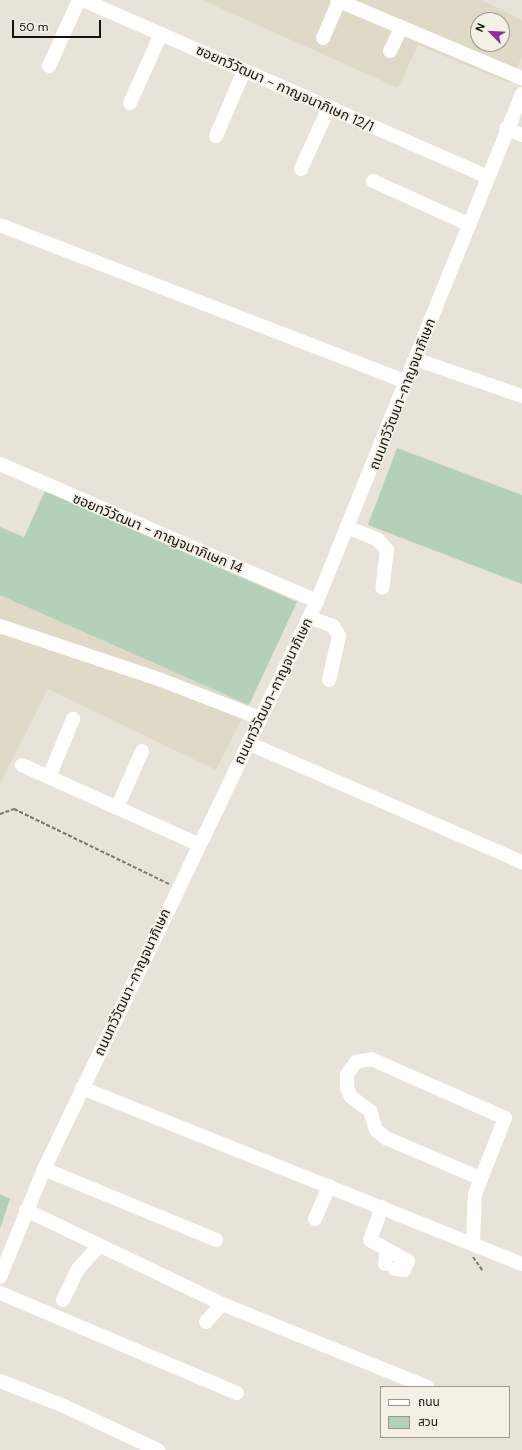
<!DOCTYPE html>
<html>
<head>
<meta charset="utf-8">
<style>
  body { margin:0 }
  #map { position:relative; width:522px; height:1450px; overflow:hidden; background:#e8e3d8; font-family:"DM Sans","Noto Sans Thai",sans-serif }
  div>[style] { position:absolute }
  .built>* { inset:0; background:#e1d9c7 }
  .green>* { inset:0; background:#b4d0b8 }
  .path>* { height:2px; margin-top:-1px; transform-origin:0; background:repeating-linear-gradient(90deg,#7a776f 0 4px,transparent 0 6px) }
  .minor>* { height:14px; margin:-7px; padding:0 7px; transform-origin:7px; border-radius:7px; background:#fff }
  span { translate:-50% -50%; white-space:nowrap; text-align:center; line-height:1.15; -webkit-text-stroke:3.5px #f5f0e5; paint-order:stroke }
  .street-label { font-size:14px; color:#13120e }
  .legend { position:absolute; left:380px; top:1386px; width:130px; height:52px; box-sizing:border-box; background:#f5f0e5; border:1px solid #9b978f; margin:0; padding:5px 7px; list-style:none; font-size:12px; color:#13120e }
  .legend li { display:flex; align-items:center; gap:8px; height:20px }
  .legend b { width:20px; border:1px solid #9b978f }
  .north { position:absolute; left:470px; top:12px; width:40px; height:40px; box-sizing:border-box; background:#f5f0e5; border:1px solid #9b978f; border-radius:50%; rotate:294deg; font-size:11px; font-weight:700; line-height:16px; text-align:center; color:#13120e }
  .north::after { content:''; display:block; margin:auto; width:14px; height:18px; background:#8d3099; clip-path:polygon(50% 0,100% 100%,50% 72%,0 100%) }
  .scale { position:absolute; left:12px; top:20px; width:89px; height:18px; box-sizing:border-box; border:2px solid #13120e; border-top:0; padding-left:5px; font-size:12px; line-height:14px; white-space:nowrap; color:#13120e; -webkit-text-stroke:3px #f5f0e5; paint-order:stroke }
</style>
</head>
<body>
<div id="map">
  <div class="built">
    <i style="clip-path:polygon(evenodd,202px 0,482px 0,522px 20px,522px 57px,509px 83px,418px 45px,398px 88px,202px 0,478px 20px,502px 20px,502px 44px,478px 44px,478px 20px)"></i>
    <i style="clip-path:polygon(0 595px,249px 705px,216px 770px,48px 689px,0 784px)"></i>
  </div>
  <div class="green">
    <i style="clip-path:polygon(397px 448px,522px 495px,522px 584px,368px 525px)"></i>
    <i style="clip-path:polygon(45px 491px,297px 602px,249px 705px,0 595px,0 527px,24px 537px)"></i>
    <i style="clip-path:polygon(0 1194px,10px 1199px,0 1229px)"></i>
  </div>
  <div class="path">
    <i style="left:0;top:814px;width:15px;rotate:-20deg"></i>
    <i style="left:14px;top:809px;width:172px;rotate:25.8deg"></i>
    <i style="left:473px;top:1257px;width:16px;rotate:55deg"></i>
  </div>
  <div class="minor">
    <i style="left:83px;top:0;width:440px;rotate:23.6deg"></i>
    <i style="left:337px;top:0;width:201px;rotate:22.9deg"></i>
    <i style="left:323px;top:38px;width:40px;rotate:-66.6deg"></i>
    <i style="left:390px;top:51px;width:25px;rotate:-64deg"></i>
    <i style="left:49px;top:66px;width:72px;rotate:-65.6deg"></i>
    <i style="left:130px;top:103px;width:76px;rotate:-65.8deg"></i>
    <i style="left:506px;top:128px;width:17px;rotate:24deg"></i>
    <i style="left:216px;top:136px;width:71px;rotate:-66.7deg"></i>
    <i style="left:301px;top:169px;width:68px;rotate:-65.7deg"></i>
    <i style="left:373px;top:181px;width:104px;rotate:24.4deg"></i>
    <i style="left:0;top:225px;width:435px;rotate:21.1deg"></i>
    <i style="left:415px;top:359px;width:113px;rotate:19.1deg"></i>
    <i style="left:0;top:464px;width:345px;rotate:23.4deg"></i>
    <i style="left:349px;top:528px;width:31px;rotate:22deg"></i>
    <i style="left:378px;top:540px;width:13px;rotate:48deg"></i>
    <i style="left:387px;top:550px;width:38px;rotate:97deg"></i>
    <i style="left:309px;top:617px;width:26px;rotate:21deg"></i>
    <i style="left:333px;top:626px;width:12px;rotate:59deg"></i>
    <i style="left:339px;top:636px;width:45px;rotate:102.8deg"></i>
    <i style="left:0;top:626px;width:170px;rotate:18.5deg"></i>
    <i style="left:161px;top:680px;width:106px;rotate:21deg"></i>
    <i style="left:248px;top:743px;width:299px;rotate:23.5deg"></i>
    <i style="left:22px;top:765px;width:193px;rotate:24.2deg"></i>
    <i style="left:49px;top:777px;width:63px;rotate:-67.5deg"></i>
    <i style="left:117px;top:808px;width:62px;rotate:-66.3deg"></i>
    <i style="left:82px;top:1088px;width:474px;rotate:21.8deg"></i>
    <i style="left:44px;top:1169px;width:186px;rotate:22.4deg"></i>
    <i style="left:382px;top:1207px;width:35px;rotate:110deg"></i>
    <i style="left:370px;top:1240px;width:43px;rotate:28.9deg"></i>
    <i style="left:408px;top:1261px;width:10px;rotate:114deg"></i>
    <i style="left:404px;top:1270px;width:9px;rotate:-174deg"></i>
    <i style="left:26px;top:1210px;width:217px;rotate:25.6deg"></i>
    <i style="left:222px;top:1304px;width:221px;rotate:22deg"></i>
    <i style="left:315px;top:1219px;width:36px;rotate:-67deg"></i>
    <i style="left:473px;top:1243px;width:49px;rotate:-87.7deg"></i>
    <i style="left:475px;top:1194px;width:82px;rotate:-68.5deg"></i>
    <i style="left:505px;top:1118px;width:146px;rotate:-156.2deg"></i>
    <i style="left:371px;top:1059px;width:15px;rotate:169deg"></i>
    <i style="left:356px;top:1062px;width:16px;rotate:125deg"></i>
    <i style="left:347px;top:1075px;width:13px;rotate:90deg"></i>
    <i style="left:347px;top:1088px;width:10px;rotate:66deg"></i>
    <i style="left:351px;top:1097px;width:24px;rotate:36deg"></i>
    <i style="left:370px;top:1111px;width:20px;rotate:72deg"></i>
    <i style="left:376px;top:1130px;width:13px;rotate:39deg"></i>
    <i style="left:386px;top:1138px;width:102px;rotate:23.1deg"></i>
    <i style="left:385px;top:1264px;width:15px;rotate:-82deg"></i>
    <i style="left:0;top:1277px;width:117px;rotate:-67.8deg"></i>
    <i style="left:44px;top:1169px;width:630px;rotate:-64.33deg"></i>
    <i style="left:317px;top:601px;width:547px;rotate:-67.98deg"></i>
    <i style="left:0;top:1293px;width:257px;rotate:22.9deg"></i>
    <i style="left:63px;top:1300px;width:34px;rotate:-64deg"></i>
    <i style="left:78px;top:1269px;width:31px;rotate:-48deg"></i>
    <i style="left:206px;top:1322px;width:24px;rotate:-48deg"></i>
    <i style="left:0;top:1381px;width:69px;rotate:21.3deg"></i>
    <i style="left:64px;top:1406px;width:104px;rotate:25.1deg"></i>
  </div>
  <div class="street-label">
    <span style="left:285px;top:88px;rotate:24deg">ซอยทวีวัฒนา - กาญจนาภิเษก 12/1</span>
    <span style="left:402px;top:394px;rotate:-69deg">ถนนทวีวัฒนา-กาญจนาภิเษก</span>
    <span style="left:158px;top:533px;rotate:23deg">ซอยทวีวัฒนา - กาญจนาภิเษก 14</span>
    <span style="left:273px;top:691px;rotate:-64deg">ถนนทวีวัฒนา-กาญจนาภิเษก</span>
    <span style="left:132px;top:982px;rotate:-65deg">ถนนทวีวัฒนา-กาญจนาภิเษก</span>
  </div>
  <ul class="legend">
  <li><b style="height:5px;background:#fff"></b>ถนน</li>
  <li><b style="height:11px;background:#b4d0b8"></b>สวน</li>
  </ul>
  <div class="north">N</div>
  <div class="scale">50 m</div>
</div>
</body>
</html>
